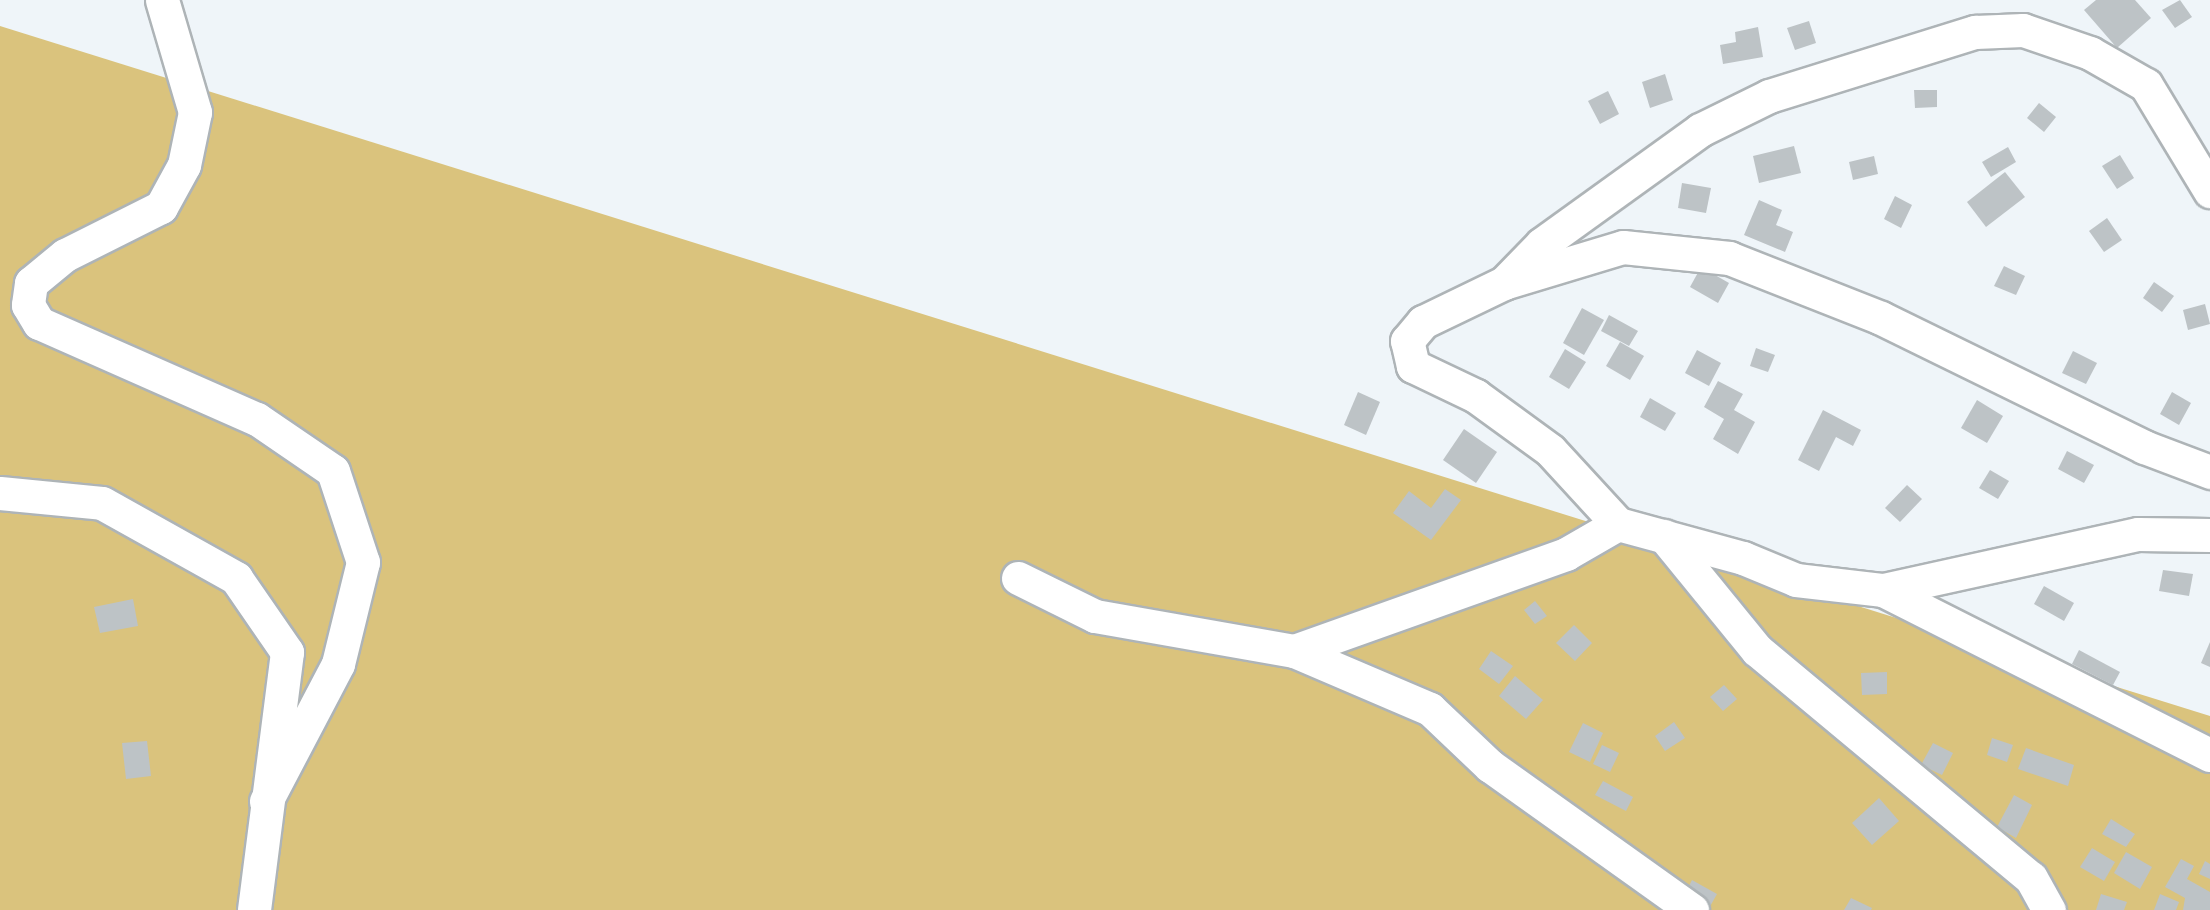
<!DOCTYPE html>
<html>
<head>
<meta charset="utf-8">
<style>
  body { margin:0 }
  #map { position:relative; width:2210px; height:910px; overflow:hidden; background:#eff5f9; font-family:"Varela Round",sans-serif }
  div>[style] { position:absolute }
  .green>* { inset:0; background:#dac37d }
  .building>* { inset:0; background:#bdc3c6 }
  .roads { filter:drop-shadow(2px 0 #aeb4b7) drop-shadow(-2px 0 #aeb4b7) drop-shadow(0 2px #aeb4b7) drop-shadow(0 -2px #aeb4b7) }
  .minor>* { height:33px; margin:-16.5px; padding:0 16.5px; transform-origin:16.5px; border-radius:16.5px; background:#fff }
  span { translate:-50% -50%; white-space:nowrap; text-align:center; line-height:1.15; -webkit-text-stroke:4.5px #fff; paint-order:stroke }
</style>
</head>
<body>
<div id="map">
  <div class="green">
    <i style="clip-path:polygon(0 26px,2210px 716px,2210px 910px,0 910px)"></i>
  </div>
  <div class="building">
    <i style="clip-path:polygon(2096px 0,2135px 0,2151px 18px,2117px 48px,2084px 10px)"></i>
    <i style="clip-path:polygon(2180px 0,2192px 17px,2175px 28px,2162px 10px)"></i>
    <i style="clip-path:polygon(1809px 21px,1816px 43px,1795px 50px,1787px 28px)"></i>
    <i style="clip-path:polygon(1758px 27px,1763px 57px,1723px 64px,1720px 45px,1736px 42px,1735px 32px)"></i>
    <i style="clip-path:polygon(1665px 74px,1673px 100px,1650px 108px,1642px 82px)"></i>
    <i style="clip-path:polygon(1914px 90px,1937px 90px,1937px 107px,1915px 108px)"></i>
    <i style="clip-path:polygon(1608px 91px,1619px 114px,1600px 124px,1588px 101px)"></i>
    <i style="clip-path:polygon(2039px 103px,2056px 117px,2044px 132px,2027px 118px)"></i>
    <i style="clip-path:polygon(1794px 146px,1801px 173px,1759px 183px,1753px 156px)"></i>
    <i style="clip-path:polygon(2008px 147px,2016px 162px,1991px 177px,1982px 162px)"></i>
    <i style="clip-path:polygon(2120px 155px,2134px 178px,2117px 189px,2102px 166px)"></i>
    <i style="clip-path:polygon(1874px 156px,1878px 174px,1853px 180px,1849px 162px)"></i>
    <i style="clip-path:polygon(2005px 172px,2025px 197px,1986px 227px,1967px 202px)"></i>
    <i style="clip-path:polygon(1682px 183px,1711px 188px,1706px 213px,1678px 208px)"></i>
    <i style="clip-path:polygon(1895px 196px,1912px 205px,1901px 228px,1884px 219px)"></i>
    <i style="clip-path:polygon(1759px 200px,1782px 210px,1776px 225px,1793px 232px,1785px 252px,1744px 235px)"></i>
    <i style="clip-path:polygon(2107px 218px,2122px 240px,2104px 252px,2089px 231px)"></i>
    <i style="clip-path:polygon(2004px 266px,2025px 276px,2016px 295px,1994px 286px)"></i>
    <i style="clip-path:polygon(1701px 267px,1729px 283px,1718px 303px,1690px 287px)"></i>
    <i style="clip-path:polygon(2154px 282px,2174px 296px,2162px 312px,2143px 298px)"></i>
    <i style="clip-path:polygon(2205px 304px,2210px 324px,2188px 330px,2183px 310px)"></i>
    <i style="clip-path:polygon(1582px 308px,1604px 320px,1584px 355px,1563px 343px)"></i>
    <i style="clip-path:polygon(1609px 315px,1638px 331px,1629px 346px,1601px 331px)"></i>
    <i style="clip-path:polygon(1620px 342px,1644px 356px,1630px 380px,1606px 366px)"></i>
    <i style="clip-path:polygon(1756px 348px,1775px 355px,1768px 372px,1750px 366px)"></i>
    <i style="clip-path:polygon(1565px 349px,1586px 362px,1569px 389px,1549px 377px)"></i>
    <i style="clip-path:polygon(1697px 350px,1721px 363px,1709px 386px,1685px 373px)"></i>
    <i style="clip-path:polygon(2073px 351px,2097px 363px,2086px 384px,2062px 373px)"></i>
    <i style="clip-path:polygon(1718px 381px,1743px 394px,1734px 410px,1755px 422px,1738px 454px,1713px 439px,1724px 419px,1704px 407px)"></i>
    <i style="clip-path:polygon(1358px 392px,1380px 402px,1366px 435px,1344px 425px)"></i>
    <i style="clip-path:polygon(2172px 392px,2191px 403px,2179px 425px,2160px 414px)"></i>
    <i style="clip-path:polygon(1650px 398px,1676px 413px,1665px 431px,1640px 417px)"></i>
    <i style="clip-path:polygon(1977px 400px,2003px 416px,1987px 443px,1961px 428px)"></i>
    <i style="clip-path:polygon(1823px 410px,1861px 430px,1853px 446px,1836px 437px,1819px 471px,1798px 460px)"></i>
    <i style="clip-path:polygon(1464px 429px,1497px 452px,1476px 483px,1443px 460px)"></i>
    <i style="clip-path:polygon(2067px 451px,2094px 465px,2084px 483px,2058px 469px)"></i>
    <i style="clip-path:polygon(1990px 470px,2009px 481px,1998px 499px,1979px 488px)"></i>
    <i style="clip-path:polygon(1907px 485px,1922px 499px,1900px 522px,1885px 508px)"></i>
    <i style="clip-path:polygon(1445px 489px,1461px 500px,1431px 540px,1393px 513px,1409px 491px,1431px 508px)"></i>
    <i style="clip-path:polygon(2163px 570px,2193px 574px,2189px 596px,2159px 591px)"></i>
    <i style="clip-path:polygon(2044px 586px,2074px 603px,2064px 621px,2034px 604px)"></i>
    <i style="clip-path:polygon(133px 599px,138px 626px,100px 633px,94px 607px)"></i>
    <i style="clip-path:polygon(1535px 601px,1547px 616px,1535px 624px,1524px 610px)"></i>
    <i style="clip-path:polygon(1574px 625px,1592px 643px,1575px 661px,1556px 643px)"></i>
    <i style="clip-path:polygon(2210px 642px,2210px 667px,2201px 663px)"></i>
    <i style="clip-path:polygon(2079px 650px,2120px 672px,2113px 685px,2072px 664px)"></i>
    <i style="clip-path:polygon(1491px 651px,1513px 666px,1499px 684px,1479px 669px)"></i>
    <i style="clip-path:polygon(1887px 672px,1887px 694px,1862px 695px,1861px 673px)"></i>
    <i style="clip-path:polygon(1515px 676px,1543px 700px,1526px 719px,1499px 696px)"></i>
    <i style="clip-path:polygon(1724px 685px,1737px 699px,1723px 711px,1710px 697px)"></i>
    <i style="clip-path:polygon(1674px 722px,1685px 738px,1665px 751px,1655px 736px)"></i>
    <i style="clip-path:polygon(1583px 723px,1603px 733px,1590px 762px,1569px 752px)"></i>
    <i style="clip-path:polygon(1992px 738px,2013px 745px,2007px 762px,1987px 755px)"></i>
    <i style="clip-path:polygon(147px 741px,151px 776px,126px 779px,122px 743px)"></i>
    <i style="clip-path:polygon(1933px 743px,1953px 753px,1942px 775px,1921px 765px)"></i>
    <i style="clip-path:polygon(1602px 745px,1619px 753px,1610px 772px,1593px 764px)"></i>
    <i style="clip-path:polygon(2026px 748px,2074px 765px,2068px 786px,2018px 769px)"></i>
    <i style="clip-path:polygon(1603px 781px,1633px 797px,1626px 811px,1595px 795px)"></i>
    <i style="clip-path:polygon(2014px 795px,2032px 805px,2016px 838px,1997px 827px)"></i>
    <i style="clip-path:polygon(1879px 798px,1899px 821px,1872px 845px,1852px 823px)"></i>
    <i style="clip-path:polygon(2111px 819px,2135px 834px,2126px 847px,2102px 834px)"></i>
    <i style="clip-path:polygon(2092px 848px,2115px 862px,2104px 881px,2080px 867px)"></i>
    <i style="clip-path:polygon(2126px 852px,2152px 867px,2140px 889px,2114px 873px)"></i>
    <i style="clip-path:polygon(2181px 859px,2194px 866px,2187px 879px,2210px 892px,2210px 910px,2183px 910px,2185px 898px,2165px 887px)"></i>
    <i style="clip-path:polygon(2205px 861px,2210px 864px,2210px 879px,2199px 874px)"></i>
    <i style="clip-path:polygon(1692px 880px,1717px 894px,1708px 910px,1684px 896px)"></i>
    <i style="clip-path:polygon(2101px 894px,2127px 902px,2124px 910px,2096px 910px)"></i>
    <i style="clip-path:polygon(2160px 894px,2179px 902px,2176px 910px,2154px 910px)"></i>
    <i style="clip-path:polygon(1851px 898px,1872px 908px,1871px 910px,1844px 910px)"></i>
  </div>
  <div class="roads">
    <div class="minor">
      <i style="left:162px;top:0;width:117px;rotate:73.6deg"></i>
      <i style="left:195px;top:112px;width:54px;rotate:101.7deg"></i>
      <i style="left:184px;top:165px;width:48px;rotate:118.7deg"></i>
      <i style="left:161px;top:207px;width:107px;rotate:153.4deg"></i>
      <i style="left:65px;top:255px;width:44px;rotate:140.5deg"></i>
      <i style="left:31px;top:283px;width:22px;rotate:98deg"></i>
      <i style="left:28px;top:305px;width:21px;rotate:59deg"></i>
      <i style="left:39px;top:323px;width:238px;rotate:23.8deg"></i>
      <i style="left:257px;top:419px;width:92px;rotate:34.4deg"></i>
      <i style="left:333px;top:471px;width:96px;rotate:71.8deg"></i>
      <i style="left:363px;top:562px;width:105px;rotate:103.8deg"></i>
      <i style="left:338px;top:664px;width:155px;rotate:117.7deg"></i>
      <i style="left:1507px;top:282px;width:121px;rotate:-16.8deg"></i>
      <i style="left:1623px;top:247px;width:107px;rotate:5.9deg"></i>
      <i style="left:1729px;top:258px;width:163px;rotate:21.5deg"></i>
      <i style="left:1881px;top:318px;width:293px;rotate:26.1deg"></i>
      <i style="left:2144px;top:447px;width:71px;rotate:20.7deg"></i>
      <i style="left:0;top:493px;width:102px;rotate:5.6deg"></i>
      <i style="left:102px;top:503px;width:154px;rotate:29.2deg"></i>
      <i style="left:236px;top:578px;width:90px;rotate:55.4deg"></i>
      <i style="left:287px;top:652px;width:260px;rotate:97.3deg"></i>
      <i style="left:1618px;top:524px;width:130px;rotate:15.2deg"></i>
      <i style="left:1743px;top:558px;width:57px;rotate:22.5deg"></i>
      <i style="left:1796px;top:580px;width:88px;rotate:6.6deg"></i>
      <i style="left:1883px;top:590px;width:261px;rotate:-12.4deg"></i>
      <i style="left:2138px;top:534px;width:72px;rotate:0.8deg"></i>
      <i style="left:1664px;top:536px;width:147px;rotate:50.8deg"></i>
      <i style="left:1757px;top:650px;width:356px;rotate:39.8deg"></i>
      <i style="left:2031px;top:878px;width:37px;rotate:61deg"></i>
      <i style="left:1018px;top:578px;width:86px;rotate:26.3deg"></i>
      <i style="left:1095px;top:616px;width:202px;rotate:10deg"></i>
      <i style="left:1883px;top:590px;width:366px;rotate:26.8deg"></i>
      <i style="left:1692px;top:910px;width:248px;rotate:-144.5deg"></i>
      <i style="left:1490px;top:766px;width:83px;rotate:-136.5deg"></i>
      <i style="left:1430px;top:709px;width:148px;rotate:-156.9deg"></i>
      <i style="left:1294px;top:651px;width:289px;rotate:-19.6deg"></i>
      <i style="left:1566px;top:554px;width:60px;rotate:-30deg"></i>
      <i style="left:1618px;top:524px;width:100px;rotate:-132.6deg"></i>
      <i style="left:1550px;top:450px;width:92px;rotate:-143.9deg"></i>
      <i style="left:1476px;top:396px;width:70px;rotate:-154.5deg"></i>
      <i style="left:1413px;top:366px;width:26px;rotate:-103deg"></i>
      <i style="left:1407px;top:341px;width:25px;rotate:-50deg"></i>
      <i style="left:1423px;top:322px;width:90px;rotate:-25.7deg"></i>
      <i style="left:1504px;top:283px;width:54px;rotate:-45.7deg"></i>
      <i style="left:1542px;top:244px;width:195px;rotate:-35.8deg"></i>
      <i style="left:1700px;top:130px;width:77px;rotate:-26.2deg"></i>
      <i style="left:1769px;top:96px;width:216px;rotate:-17.3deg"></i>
      <i style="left:1975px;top:32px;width:48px;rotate:-2.4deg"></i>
      <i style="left:2023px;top:30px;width:71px;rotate:18.9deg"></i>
      <i style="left:2090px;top:53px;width:64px;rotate:29.7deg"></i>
      <i style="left:2146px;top:85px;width:124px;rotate:58.9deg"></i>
    </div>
  </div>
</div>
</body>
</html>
